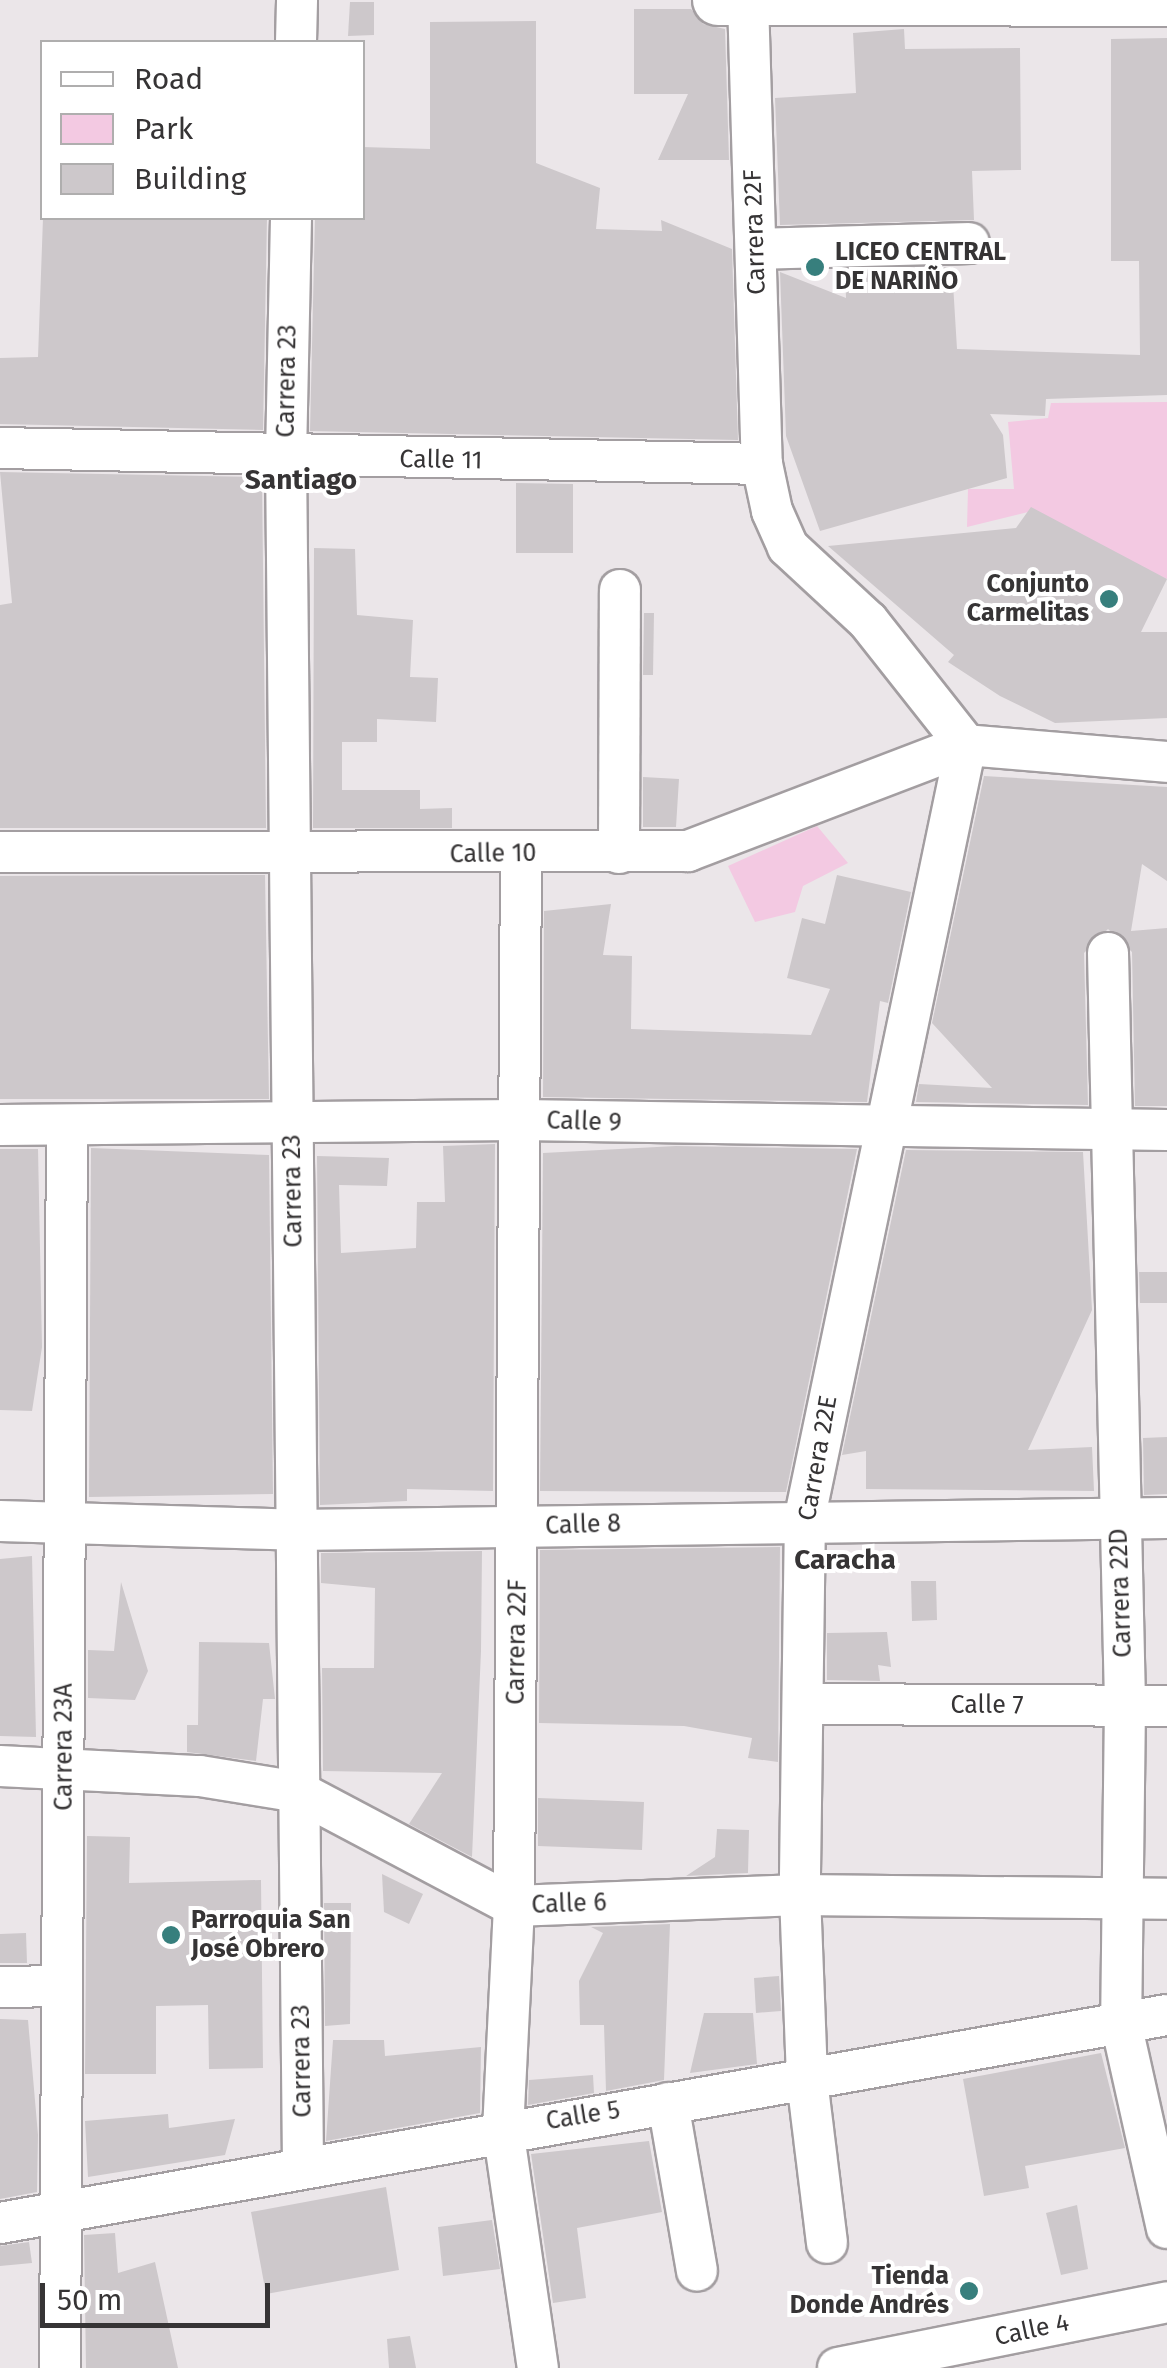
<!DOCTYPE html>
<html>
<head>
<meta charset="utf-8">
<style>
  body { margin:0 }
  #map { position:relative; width:1167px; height:2368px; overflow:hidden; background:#ebe6e9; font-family:"Fira Sans",sans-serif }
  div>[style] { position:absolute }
  .green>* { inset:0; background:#f3c9e2 }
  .building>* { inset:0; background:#cdc8cb }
  .roads { filter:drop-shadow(2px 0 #a39ea1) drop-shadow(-2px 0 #a39ea1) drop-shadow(0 2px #a39ea1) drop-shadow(0 -2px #a39ea1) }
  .minor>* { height:40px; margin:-20px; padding:0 20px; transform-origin:20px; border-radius:20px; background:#fff }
  .major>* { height:50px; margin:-25px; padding:0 25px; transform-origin:25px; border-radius:25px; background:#fff }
  .dots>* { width:28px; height:28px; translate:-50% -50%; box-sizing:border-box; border:5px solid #fff; border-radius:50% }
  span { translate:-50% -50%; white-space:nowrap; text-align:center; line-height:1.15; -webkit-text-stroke:8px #fff; paint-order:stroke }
  .street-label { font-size:25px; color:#363435 }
  .poi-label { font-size:25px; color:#363435; font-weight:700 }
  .left { translate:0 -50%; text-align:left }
  .right { translate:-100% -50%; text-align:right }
  .neighbourhood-label { font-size:28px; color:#363435; font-weight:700 }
  .legend { position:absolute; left:40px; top:40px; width:325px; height:180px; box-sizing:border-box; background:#fff; border:2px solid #afaeae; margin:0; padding:12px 18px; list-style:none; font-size:30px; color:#363435 }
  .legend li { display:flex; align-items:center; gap:20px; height:50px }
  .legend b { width:50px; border:2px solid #afaeae }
  .scale { position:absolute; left:40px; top:2283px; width:230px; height:45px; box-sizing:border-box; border:5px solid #363435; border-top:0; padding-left:12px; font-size:30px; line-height:35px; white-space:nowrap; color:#363435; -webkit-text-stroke:8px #fff; paint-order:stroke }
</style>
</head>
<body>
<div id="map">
  <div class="green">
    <i style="clip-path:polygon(1167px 402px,1167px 579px,1028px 512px,967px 527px,968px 489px,1014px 489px,1008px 422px,1048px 418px,1051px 403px)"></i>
    <i style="clip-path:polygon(817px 826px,848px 863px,803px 886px,795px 912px,755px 922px,728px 866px)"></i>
  </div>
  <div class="building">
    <i style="clip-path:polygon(350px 2px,374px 2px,374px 35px,348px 36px)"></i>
    <i style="clip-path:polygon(634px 9px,691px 9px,703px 24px,725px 29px,729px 160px,658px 160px,688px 94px,634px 94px)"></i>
    <i style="clip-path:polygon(536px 21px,536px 163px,600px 188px,596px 229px,662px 231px,661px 220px,732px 249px,738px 440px,310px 431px,315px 218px,362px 218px,362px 147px,430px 149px,430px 22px)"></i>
    <i style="clip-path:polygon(904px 29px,905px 49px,1020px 48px,1021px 170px,972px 171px,974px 220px,780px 225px,775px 98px,856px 93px,853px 33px)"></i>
    <i style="clip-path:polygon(1167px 38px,1167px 395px,1046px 399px,1045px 416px,990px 414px,1003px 435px,1007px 478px,820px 531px,786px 436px,780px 272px,846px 298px,845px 270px,952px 267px,957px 349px,1140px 355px,1139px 261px,1111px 261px,1111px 39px)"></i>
    <i style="clip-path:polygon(43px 218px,267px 218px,263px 430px,0 424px,0 358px,38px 357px)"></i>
    <i style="clip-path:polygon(0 472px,262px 477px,266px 828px,0 828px,0 605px,12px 603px)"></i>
    <i style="clip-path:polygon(516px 483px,573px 484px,573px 553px,516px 553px)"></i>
    <i style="clip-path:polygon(1031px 507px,1167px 579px,1141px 632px,1167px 632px,1167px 718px,1055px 723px,1000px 696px,948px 662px,954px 655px,828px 546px,1016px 528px)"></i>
    <i style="clip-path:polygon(314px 548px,355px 549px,357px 615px,413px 620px,410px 677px,438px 678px,436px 722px,377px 719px,377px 742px,342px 742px,342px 790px,420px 790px,420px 809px,452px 808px,452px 828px,313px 828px)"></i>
    <i style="clip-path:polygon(644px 613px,654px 613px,653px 675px,643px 675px)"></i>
    <i style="clip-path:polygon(984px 776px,1167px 787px,1167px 881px,1142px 864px,1131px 931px,1167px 928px,1167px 1106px,1135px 1106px,1132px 952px,1108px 929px,1084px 953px,1088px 1105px,916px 1102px,919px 1084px,992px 1088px,932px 1023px)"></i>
    <i style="clip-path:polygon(643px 777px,679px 779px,676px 827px,643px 827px)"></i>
    <i style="clip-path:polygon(265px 875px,269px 1099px,0 1099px,0 876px)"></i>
    <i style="clip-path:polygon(837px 875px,911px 892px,888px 1003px,880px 1001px,867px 1102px,543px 1097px,544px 911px,611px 904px,603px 955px,632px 956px,631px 1029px,811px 1035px,830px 989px,787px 978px,802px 918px,825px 924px)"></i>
    <i style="clip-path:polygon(495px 1144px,493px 1491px,407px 1489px,407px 1501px,320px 1505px,317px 1156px,389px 1158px,387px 1186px,339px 1185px,341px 1253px,416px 1248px,417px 1202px,445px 1202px,443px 1146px)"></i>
    <i style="clip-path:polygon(676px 1146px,857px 1149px,786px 1492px,540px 1491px,543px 1153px)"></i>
    <i style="clip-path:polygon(91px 1148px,269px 1155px,273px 1494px,89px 1497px)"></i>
    <i style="clip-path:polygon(0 1149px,38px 1149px,42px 1347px,32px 1411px,0 1410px)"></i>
    <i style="clip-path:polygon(906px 1150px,1083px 1152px,1092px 1310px,1028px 1450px,1092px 1447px,1094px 1491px,866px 1489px,866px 1451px,842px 1455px)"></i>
    <i style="clip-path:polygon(1139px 1272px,1167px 1272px,1167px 1303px,1140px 1303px)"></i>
    <i style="clip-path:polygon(1167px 1437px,1167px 1494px,1144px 1495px,1143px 1438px)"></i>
    <i style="clip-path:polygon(780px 1547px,778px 1762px,748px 1758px,752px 1738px,684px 1726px,539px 1723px,540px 1550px)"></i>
    <i style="clip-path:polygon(482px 1551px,481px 1651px,472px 1857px,409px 1824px,442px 1773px,323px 1771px,322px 1668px,374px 1668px,375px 1588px,321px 1583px,321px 1553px)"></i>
    <i style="clip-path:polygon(32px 1556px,36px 1737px,0 1736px,0 1559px)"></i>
    <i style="clip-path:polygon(911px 1581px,936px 1581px,937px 1620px,912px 1621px)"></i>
    <i style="clip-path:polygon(121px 1582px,148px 1671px,135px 1700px,88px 1698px,88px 1650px,114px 1651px)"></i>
    <i style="clip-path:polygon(887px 1632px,891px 1667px,878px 1665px,880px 1681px,827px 1680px,827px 1633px)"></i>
    <i style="clip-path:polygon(199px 1642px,269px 1643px,275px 1699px,263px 1699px,256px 1761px,187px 1752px,187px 1725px,198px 1725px)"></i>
    <i style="clip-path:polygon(538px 1798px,644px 1802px,642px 1850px,538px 1846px)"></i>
    <i style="clip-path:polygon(717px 1829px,749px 1830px,748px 1873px,686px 1876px,715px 1857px)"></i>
    <i style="clip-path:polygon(87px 1836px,130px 1837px,129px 1883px,261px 1880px,263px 2068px,209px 2069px,208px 2005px,156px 2006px,156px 2074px,85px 2074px)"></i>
    <i style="clip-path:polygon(382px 1874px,423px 1894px,409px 1924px,384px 1912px)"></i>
    <i style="clip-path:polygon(324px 1903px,351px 1903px,350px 2024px,325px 2026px)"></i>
    <i style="clip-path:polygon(670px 1924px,664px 2080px,606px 2091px,604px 2025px,580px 2025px,579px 1981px,603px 1933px,591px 1927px)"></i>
    <i style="clip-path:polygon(26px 1933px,27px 1963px,0 1963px,0 1934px)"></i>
    <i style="clip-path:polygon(779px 1976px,781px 2011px,756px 2013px,754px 1978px)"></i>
    <i style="clip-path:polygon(704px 2013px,753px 2013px,757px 2064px,690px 2073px)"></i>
    <i style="clip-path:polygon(0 2019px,28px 2020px,38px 2135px,37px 2192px,0 2199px)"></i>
    <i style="clip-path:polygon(333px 2040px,384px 2040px,385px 2056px,481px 2047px,480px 2113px,326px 2141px)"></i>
    <i style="clip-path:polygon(1101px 2053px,1125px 2148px,1025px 2166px,1029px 2188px,984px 2196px,963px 2079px)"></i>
    <i style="clip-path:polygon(593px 2075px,594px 2093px,528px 2105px,529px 2080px)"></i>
    <i style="clip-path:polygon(168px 2114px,169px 2128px,235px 2119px,225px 2155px,88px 2177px,85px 2121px)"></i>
    <i style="clip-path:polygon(649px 2141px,662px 2212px,577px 2228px,586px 2298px,553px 2303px,531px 2154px)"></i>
    <i style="clip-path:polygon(386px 2187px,399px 2270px,266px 2294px,251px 2212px)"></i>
    <i style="clip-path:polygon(1077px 2205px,1088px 2269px,1061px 2275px,1046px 2213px)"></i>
    <i style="clip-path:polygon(492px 2220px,500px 2269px,443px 2276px,438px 2227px)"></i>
    <i style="clip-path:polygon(115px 2233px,118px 2273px,155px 2262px,178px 2368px,86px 2368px,84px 2235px)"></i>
    <i style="clip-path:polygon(29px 2242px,32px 2263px,0 2266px,0 2246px)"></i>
    <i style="clip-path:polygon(410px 2336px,416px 2368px,389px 2368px,387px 2339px)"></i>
  </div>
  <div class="roads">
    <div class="minor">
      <i style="left:748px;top:0;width:464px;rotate:88.3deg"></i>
      <i style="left:762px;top:464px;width:48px;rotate:78deg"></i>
      <i style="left:772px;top:511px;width:39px;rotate:66deg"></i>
      <i style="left:788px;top:547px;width:109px;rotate:42.8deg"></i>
      <i style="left:868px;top:621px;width:158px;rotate:51.7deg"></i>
      <i style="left:966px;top:745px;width:788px;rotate:101.79deg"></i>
      <i style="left:805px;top:1516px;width:379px;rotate:90.8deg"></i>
      <i style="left:800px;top:1895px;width:185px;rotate:87.8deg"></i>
      <i style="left:807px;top:2080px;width:164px;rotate:83deg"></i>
      <i style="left:296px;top:42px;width:42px;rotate:-88.6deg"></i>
      <i style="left:291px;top:218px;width:239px;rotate:91.2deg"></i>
      <i style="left:286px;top:457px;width:1708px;rotate:89.43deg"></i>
      <i style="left:756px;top:249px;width:213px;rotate:-1.6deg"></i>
      <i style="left:0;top:448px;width:762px;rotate:1.2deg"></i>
      <i style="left:0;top:852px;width:688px;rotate:-0.08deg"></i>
      <i style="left:688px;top:851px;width:298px;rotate:-20.9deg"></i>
      <i style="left:966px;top:745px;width:202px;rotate:4.8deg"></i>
      <i style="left:521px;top:853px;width:1053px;rotate:90.38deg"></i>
      <i style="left:514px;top:1906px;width:223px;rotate:92.8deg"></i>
      <i style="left:503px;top:2129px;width:242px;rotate:81.7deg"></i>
      <i style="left:619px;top:853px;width:263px;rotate:-89.8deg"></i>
      <i style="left:1108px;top:953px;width:752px;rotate:88.7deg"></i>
      <i style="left:1125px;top:1705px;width:318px;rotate:90.7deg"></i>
      <i style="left:1121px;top:2023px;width:210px;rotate:77.4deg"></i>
      <i style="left:0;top:1125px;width:522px;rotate:-0.55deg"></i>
      <i style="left:522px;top:1120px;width:645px;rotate:0.89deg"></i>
      <i style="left:0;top:1521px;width:296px;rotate:1.7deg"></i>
      <i style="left:296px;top:1530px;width:871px;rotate:-0.79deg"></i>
      <i style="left:807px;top:1704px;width:360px;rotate:0.3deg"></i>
      <i style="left:0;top:1766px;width:200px;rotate:2.9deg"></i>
      <i style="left:200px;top:1776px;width:100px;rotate:9.2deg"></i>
      <i style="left:299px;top:1792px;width:243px;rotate:27.9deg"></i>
      <i style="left:514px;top:1906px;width:286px;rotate:-2.2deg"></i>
      <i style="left:800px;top:1895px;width:367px;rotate:0.6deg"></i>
      <i style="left:0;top:1987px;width:61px;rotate:-0.9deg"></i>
      <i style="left:668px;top:2103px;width:170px;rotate:80.2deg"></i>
      <i style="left:0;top:2223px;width:1185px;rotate:-10.11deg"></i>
      <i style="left:60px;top:2368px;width:1242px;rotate:-89.68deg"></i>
      <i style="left:838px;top:2368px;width:336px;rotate:-11.3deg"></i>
    </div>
    <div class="major">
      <i style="left:718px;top:0;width:449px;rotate:0.1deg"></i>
    </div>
  </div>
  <div class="dots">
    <i style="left:815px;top:267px;background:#377f7d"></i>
    <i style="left:1109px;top:599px;background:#377f7d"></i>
    <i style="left:171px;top:1935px;background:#377f7d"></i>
    <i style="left:969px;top:2291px;background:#377f7d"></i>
  </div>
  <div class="street-label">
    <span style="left:755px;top:232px;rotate:-92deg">Carrera 22F</span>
    <span style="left:287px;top:381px;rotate:-89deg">Carrera 23</span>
    <span style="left:441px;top:460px;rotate:1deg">Calle 11</span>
    <span style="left:493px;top:854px;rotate:-1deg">Calle 10</span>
    <span style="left:584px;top:1122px;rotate:2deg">Calle 9</span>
    <span style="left:293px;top:1191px;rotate:-91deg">Carrera 23</span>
    <span style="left:818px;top:1458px;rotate:-80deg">Carrera 22E</span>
    <span style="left:583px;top:1525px;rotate:-2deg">Calle 8</span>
    <span style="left:1121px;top:1593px;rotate:-92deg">Carrera 22D</span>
    <span style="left:517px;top:1642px;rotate:-89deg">Carrera 22F</span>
    <span style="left:987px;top:1705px">Calle 7</span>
    <span style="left:64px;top:1747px;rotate:-90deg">Carrera 23A</span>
    <span style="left:569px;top:1904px;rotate:-2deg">Calle 6</span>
    <span style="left:302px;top:2061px;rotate:-91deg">Carrera 23</span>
    <span style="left:583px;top:2116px;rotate:-9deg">Calle 5</span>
    <span style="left:1032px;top:2330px;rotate:-12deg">Calle 4</span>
  </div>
  <div class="poi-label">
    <span class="left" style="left:835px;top:267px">LICEO CENTRAL<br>DE NARIÑO</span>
    <span class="right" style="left:1089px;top:599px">Conjunto<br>Carmelitas</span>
    <span class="left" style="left:191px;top:1935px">Parroquia San<br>José Obrero</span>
    <span class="right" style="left:949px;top:2291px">Tienda<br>Donde Andrés</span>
  </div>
  <div class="neighbourhood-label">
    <span style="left:301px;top:480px">Santiago</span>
    <span style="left:845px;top:1560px">Caracha</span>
  </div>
  <ul class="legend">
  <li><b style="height:12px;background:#fff"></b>Road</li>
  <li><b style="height:28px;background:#f3c9e2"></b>Park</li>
  <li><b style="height:28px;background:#cdc8cb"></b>Building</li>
  </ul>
  <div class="scale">50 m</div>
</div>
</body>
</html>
